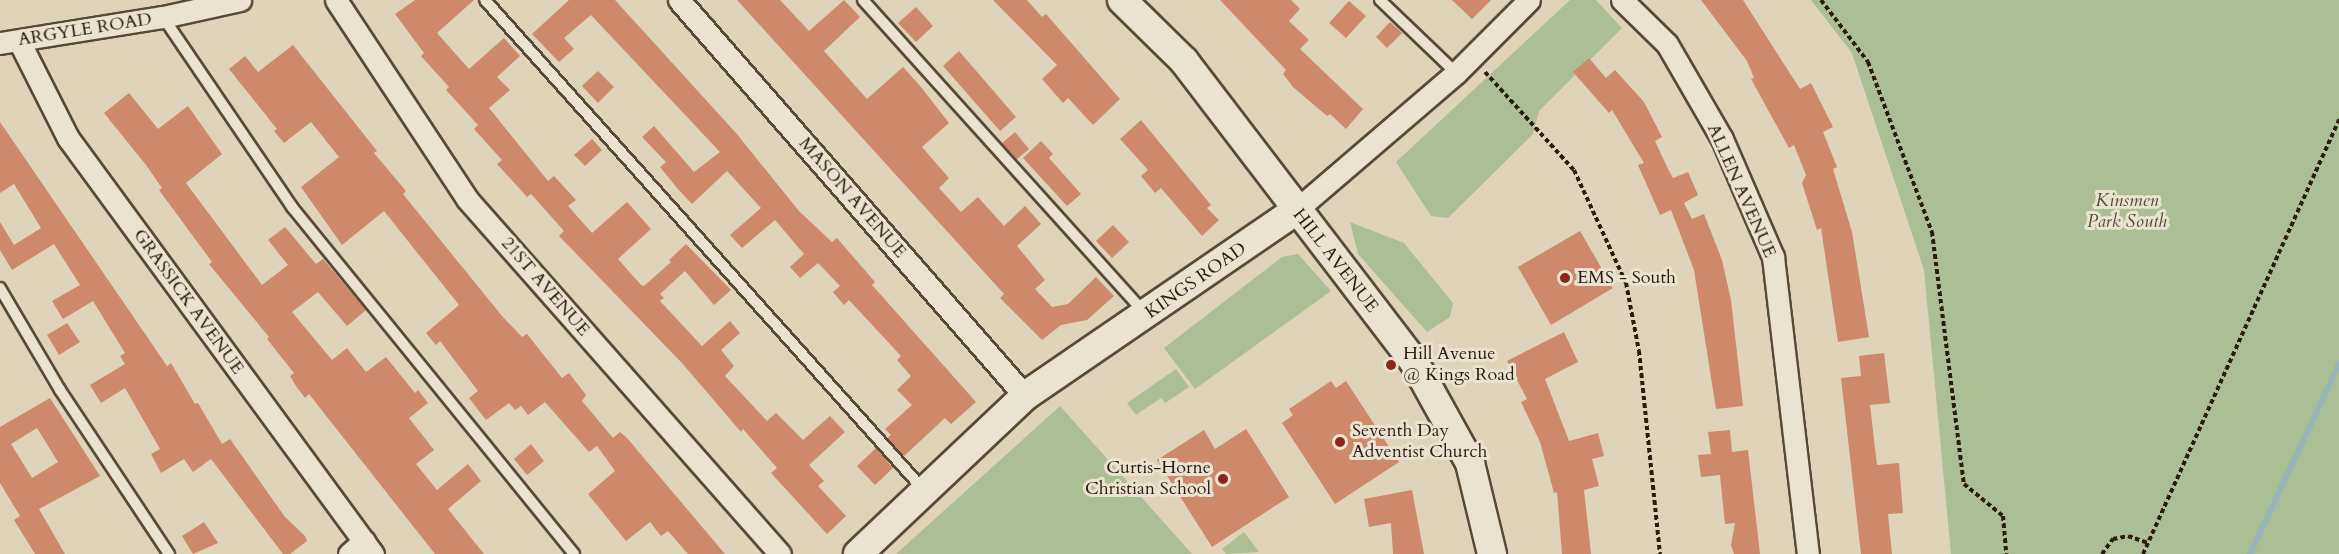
<!DOCTYPE html>
<html>
<head>
<meta charset="utf-8">
<style>
  body { margin:0 }
  #map { position:relative; width:2339px; height:554px; overflow:hidden; background:#dfd4b9; font-family:Cardo,serif }
  div>[style] { position:absolute }
  .green>* { inset:0; background:#acbe94 }
  .stream>* { height:6px; margin:-3px; padding:0 3px; transform-origin:3px; border-radius:3px; background:#99b5bb }
  .building>* { inset:0; background:#cd896a }
  .path>* { height:4px; margin-top:-2px; transform-origin:0; background:repeating-linear-gradient(90deg,#2c1b0e 0 4.5px,transparent 0 7.5px) }
  .roads { filter:drop-shadow(2px 0 #594939) drop-shadow(-2px 0 #594939) drop-shadow(0 2px #594939) drop-shadow(0 -2px #594939) }
  .lane>* { height:10px; margin:-5px; padding:0 5px; transform-origin:5px; border-radius:5px; background:#eae3d2 }
  .street>* { height:21px; margin:-10.5px; padding:0 10.5px; transform-origin:10.5px; border-radius:10.5px; background:#eae3d2 }
  .secondary>* { height:28px; margin:-14px; padding:0 14px; transform-origin:14px; border-radius:14px; background:#eae3d2 }
  .dots>* { width:16px; height:16px; translate:-50% -50%; box-sizing:border-box; border:3px solid #eae3d2; border-radius:50% }
  span { translate:-50% -50%; white-space:nowrap; text-align:center; line-height:1.15; -webkit-text-stroke:6px #eae3d2; paint-order:stroke }
  .street-label { font-size:18px; color:#2c1b0e }
  .park-label { font-size:18px; color:#524c36; font-style:italic }
  .poi-label { font-size:18px; color:#2c1b0e }
  .left { translate:0 -50%; text-align:left }
  .right { translate:-100% -50%; text-align:right }
</style>
</head>
<body>
<div id="map">
  <div class="green">
    <i style="clip-path:polygon(1570px 0,1596px 0,1622px 28px,1539px 111px,1533px 134px,1448px 218px,1431px 216px,1396px 162px)"></i>
    <i style="clip-path:polygon(1811px 0,2339px 0,2339px 554px,1951px 554px,1924px 270px,1852px 53px)"></i>
    <i style="clip-path:polygon(1350px 222px,1404px 243px,1453px 303px,1450px 317px,1427px 332px,1358px 254px)"></i>
    <i style="clip-path:polygon(1298px 254px,1331px 291px,1195px 389px,1164px 348px,1282px 257px)"></i>
    <i style="clip-path:polygon(1176px 369px,1189px 387px,1165px 403px,1161px 398px,1136px 415px,1127px 403px)"></i>
    <i style="clip-path:polygon(1060px 406px,1192px 554px,896px 554px)"></i>
    <i style="clip-path:polygon(1244px 532px,1259px 552px,1226px 554px,1222px 549px)"></i>
  </div>
  <div class="stream">
    <i style="left:2250px;top:554px;width:210px;rotate:-64.9deg"></i>
  </div>
  <div class="building">
    <i style="clip-path:polygon(415px 0,474px 0,437px 33px,469px 69px,504px 38px,520px 56px,497px 77px,510px 90px,489px 108px,548px 181px,554px 176px,576px 200px,568px 206px,592px 233px,627px 202px,651px 229px,618px 259px,641px 285px,644px 286px,671px 262px,669px 260px,686px 244px,731px 290px,714px 305px,685px 271px,660px 294px,664px 298px,660px 301px,702px 346px,730px 321px,740px 333px,721px 350px,734px 366px,725px 376px,767px 421px,776px 413px,803px 440px,830px 416px,845px 432px,809px 465px,824px 481px,818px 486px,846px 516px,827px 534px,771px 473px,777px 468px,743px 429px,741px 432px,682px 363px,559px 236px,564px 231px,531px 194px,527px 197px,497px 164px,502px 160px,474px 129px,478px 125px,446px 90px,449px 87px,421px 56px,424px 53px,395px 14px)"></i>
    <i style="clip-path:polygon(569px 0,615px 0,736px 133px,799px 211px,832px 242px,837px 238px,875px 282px,872px 285px,976px 402px,951px 424px,945px 418px,904px 456px,887px 438px,891px 435px,885px 429px,912px 405px,897px 390px,911px 376px,897px 360px,901px 356px,849px 300px,844px 305px,833px 292px,840px 286px,818px 263px,800px 278px,790px 267px,804px 254px,775px 220px,742px 248px,730px 235px,761px 208px,727px 171px,692px 204px,677px 188px,660px 167px,666px 162px,642px 137px,654px 126px,694px 172px,720px 152px,591px 15px,564px 38px,574px 49px,559px 62px,532px 34px)"></i>
    <i style="clip-path:polygon(737px 0,780px 0,809px 31px,844px 0,860px 17px,824px 51px,867px 99px,903px 67px,921px 87px,949px 123px,922px 147px,949px 178px,939px 188px,961px 212px,978px 197px,1004px 226px,1025px 206px,1041px 224px,1017px 246px,1045px 280px,1035px 289px,1052px 307px,1068px 304px,1096px 277px,1114px 296px,1087px 320px,1061px 325px,1042px 340px,1000px 298px,1004px 294px)"></i>
    <i style="clip-path:polygon(993px 0,1027px 0,1042px 17px,1046px 14px,1120px 99px,1093px 125px,1068px 98px,1063px 103px,1042px 79px,1057px 65px)"></i>
    <i style="clip-path:polygon(1220px 0,1291px 0,1300px 9px,1289px 21px,1309px 40px,1300px 49px,1363px 109px,1346px 129px,1330px 114px,1327px 116px,1293px 87px,1283px 74px,1286px 70px)"></i>
    <i style="clip-path:polygon(1452px 0,1491px 0,1472px 19px)"></i>
    <i style="clip-path:polygon(1701px 0,1743px 0,1800px 89px,1811px 83px,1833px 127px,1823px 132px,1837px 167px,1833px 169px,1852px 232px,1869px 337px,1838px 342px,1821px 228px,1817px 230px,1802px 183px,1806px 175px,1794px 145px,1789px 148px,1751px 79px,1754px 78px,1747px 61px)"></i>
    <i style="clip-path:polygon(1349px 1px,1366px 16px,1346px 38px,1329px 23px)"></i>
    <i style="clip-path:polygon(916px 7px,933px 26px,916px 42px,898px 23px)"></i>
    <i style="clip-path:polygon(1390px 22px,1402px 33px,1387px 48px,1376px 37px)"></i>
    <i style="clip-path:polygon(293px 45px,377px 151px,374px 153px,406px 191px,403px 194px,502px 316px,522px 337px,527px 334px,562px 378px,569px 373px,586px 395px,582px 401px,613px 438px,620px 432px,627px 438px,725px 554px,688px 554px,668px 531px,661px 536px,650px 522px,626px 541px,588px 494px,615px 471px,597px 446px,589px 452px,545px 402px,528px 415px,521px 406px,515px 410px,509px 403px,486px 420px,469px 398px,478px 391px,440px 341px,436px 345px,426px 333px,459px 305px,384px 211px,342px 245px,301px 187px,339px 157px,311px 122px,284px 143px,274px 131px,277px 129px,229px 69px,245px 56px,258px 72px)"></i>
    <i style="clip-path:polygon(959px 51px,1016px 117px,1000px 131px,943px 66px)"></i>
    <i style="clip-path:polygon(1589px 58px,1606px 78px,1615px 70px,1644px 102px,1662px 137px,1655px 141px,1668px 169px,1673px 178px,1688px 172px,1698px 195px,1684px 203px,1692px 219px,1704px 214px,1722px 260px,1731px 300px,1743px 406px,1716px 409px,1694px 270px,1671px 210px,1660px 215px,1638px 165px,1644px 163px,1612px 110px,1609px 113px,1573px 72px)"></i>
    <i style="clip-path:polygon(598px 71px,614px 87px,598px 103px,582px 86px)"></i>
    <i style="clip-path:polygon(129px 93px,158px 129px,188px 106px,222px 154px,186px 183px,262px 285px,288px 265px,268px 240px,285px 227px,316px 264px,323px 259px,366px 310px,347px 326px,318px 292px,292px 312px,332px 360px,347px 348px,366px 372px,386px 357px,415px 393px,418px 390px,428px 403px,409px 418px,434px 450px,416px 464px,437px 490px,468px 464px,481px 481px,448px 509px,484px 554px,435px 554px,309px 394px,305px 398px,296px 386px,290px 376px,294px 373px,267px 339px,269px 337px,209px 264px,212px 262px,159px 190px,162px 188px,146px 165px,104px 113px)"></i>
    <i style="clip-path:polygon(1141px 120px,1211px 205px,1207px 208px,1219px 220px,1202px 236px,1161px 188px,1155px 193px,1141px 176px,1148px 170px,1120px 139px)"></i>
    <i style="clip-path:polygon(0 122px,167px 366px,171px 363px,195px 404px,198px 403px,222px 444px,230px 439px,285px 517px,305px 536px,307px 541px,290px 554px,283px 554px,211px 459px,193px 472px,184px 459px,161px 473px,151px 454px,160px 449px,125px 388px,101px 403px,90px 385px,125px 364px,120px 356px,125px 353px,93px 301px,63px 319px,52px 301px,80px 285px,54px 244px,12px 270px,0 250px,0 222px,14px 245px,41px 228px,14px 184px,0 193px)"></i>
    <i style="clip-path:polygon(1015px 132px,1029px 149px,1017px 159px,1002px 143px)"></i>
    <i style="clip-path:polygon(592px 139px,602px 150px,585px 166px,574px 155px)"></i>
    <i style="clip-path:polygon(1041px 141px,1053px 154px,1049px 158px,1081px 194px,1067px 206px,1023px 158px)"></i>
    <i style="clip-path:polygon(1113px 225px,1129px 242px,1112px 258px,1096px 241px)"></i>
    <i style="clip-path:polygon(1580px 231px,1613px 288px,1551px 325px,1518px 267px)"></i>
    <i style="clip-path:polygon(67px 323px,80px 342px,59px 355px,47px 335px)"></i>
    <i style="clip-path:polygon(1564px 332px,1578px 362px,1545px 379px,1569px 441px,1598px 433px,1604px 456px,1592px 459px,1599px 486px,1584px 490px,1591px 554px,1562px 554px,1557px 492px,1554px 493px,1540px 442px,1521px 402px,1527px 399px,1507px 361px)"></i>
    <i style="clip-path:polygon(1884px 353px,1890px 403px,1870px 405px,1877px 465px,1899px 463px,1903px 513px,1888px 514px,1892px 554px,1861px 554px,1841px 378px,1861px 376px,1859px 356px)"></i>
    <i style="clip-path:polygon(1331px 381px,1336px 388px,1346px 381px,1399px 462px,1335px 504px,1282px 423px,1293px 415px,1289px 409px)"></i>
    <i style="clip-path:polygon(evenodd,50px 398px,100px 476px,39px 509px,65px 554px,35px 554px,14px 520px,20px 516px,0 483px,0 427px,50px 398px,37px 428px,58px 462px,32px 478px,11px 444px,37px 428px)"></i>
    <i style="clip-path:polygon(1246px 429px,1289px 497px,1212px 547px,1157px 460px,1204px 430px,1215px 449px)"></i>
    <i style="clip-path:polygon(1730px 430px,1732px 452px,1748px 450px,1760px 554px,1734px 554px,1731px 545px,1735px 523px,1725px 524px,1720px 475px,1701px 477px,1698px 455px,1711px 454px,1708px 432px)"></i>
    <i style="clip-path:polygon(531px 444px,544px 461px,527px 475px,514px 459px)"></i>
    <i style="clip-path:polygon(876px 448px,893px 468px,875px 485px,857px 466px)"></i>
    <i style="clip-path:polygon(1412px 490px,1424px 554px,1393px 554px,1391px 523px,1369px 527px,1364px 499px)"></i>
    <i style="clip-path:polygon(204px 522px,218px 543px,193px 554px,182px 536px)"></i>
  </div>
  <div class="path">
    <i style="left:1821px;top:0;width:78px;rotate:52.8deg"></i>
    <i style="left:1868px;top:62px;width:182px;rotate:69.4deg"></i>
    <i style="left:1932px;top:232px;width:254px;rotate:82.8deg"></i>
    <i style="left:1964px;top:484px;width:50px;rotate:39.4deg"></i>
    <i style="left:2003px;top:516px;width:38px;rotate:85deg"></i>
    <i style="left:1485px;top:72px;width:132px;rotate:47.8deg"></i>
    <i style="left:1574px;top:170px;width:124px;rotate:65.3deg"></i>
    <i style="left:1626px;top:283px;width:69px;rotate:79.2deg"></i>
    <i style="left:1639px;top:351px;width:204px;rotate:84.1deg"></i>
    <i style="left:2102px;top:554px;width:19px;rotate:-54deg"></i>
    <i style="left:2113px;top:539px;width:15px;rotate:-11deg"></i>
    <i style="left:2128px;top:536px;width:21px;rotate:19deg"></i>
    <i style="left:2143px;top:554px;width:477px;rotate:-65.7deg"></i>
  </div>
  <div class="roads">
    <div class="lane">
      <i style="left:485px;top:0;width:656px;rotate:48.15deg"></i>
      <i style="left:863px;top:0;width:420px;rotate:48deg"></i>
      <i style="left:1380px;top:0;width:105px;rotate:43.8deg"></i>
      <i style="left:163px;top:17px;width:230px;rotate:55.8deg"></i>
      <i style="left:292px;top:207px;width:447px;rotate:50.9deg"></i>
      <i style="left:0;top:288px;width:118px;rotate:59.5deg"></i>
      <i style="left:60px;top:390px;width:197px;rotate:56.4deg"></i>
    </div>
    <div class="street">
      <i style="left:336px;top:0;width:238px;rotate:56.6deg"></i>
      <i style="left:467px;top:199px;width:473px;rotate:48.6deg"></i>
      <i style="left:679px;top:0;width:526px;rotate:48.86deg"></i>
      <i style="left:1622px;top:0;width:63px;rotate:44.4deg"></i>
      <i style="left:1667px;top:44px;width:110px;rotate:59.9deg"></i>
      <i style="left:1722px;top:139px;width:129px;rotate:66.6deg"></i>
      <i style="left:1773px;top:257px;width:299px;rotate:83.3deg"></i>
      <i style="left:19px;top:41px;width:109px;rotate:63.2deg"></i>
      <i style="left:68px;top:138px;width:516px;rotate:53.75deg"></i>
      <i style="left:0;top:43px;width:165px;rotate:-9.1deg"></i>
      <i style="left:163px;top:17px;width:79px;rotate:-12.4deg"></i>
      <i style="left:1295px;top:211px;width:212px;rotate:-40.6deg"></i>
      <i style="left:1456px;top:73px;width:103px;rotate:-45deg"></i>
      <i style="left:349px;top:554px;width:20px;rotate:-41deg"></i>
    </div>
    <div class="secondary">
      <i style="left:1122px;top:0;width:87px;rotate:44.5deg"></i>
      <i style="left:1184px;top:61px;width:377px;rotate:52.6deg"></i>
      <i style="left:1413px;top:360px;width:118px;rotate:61deg"></i>
      <i style="left:1470px;top:463px;width:94px;rotate:76.4deg"></i>
      <i style="left:858px;top:554px;width:230px;rotate:-43.4deg"></i>
      <i style="left:1025px;top:396px;width:327px;rotate:-34.4deg"></i>
    </div>
  </div>
  <div class="dots">
    <i style="left:1565px;top:278px;background:#8f2418"></i>
    <i style="left:1391px;top:365px;background:#8f2418"></i>
    <i style="left:1340px;top:442px;background:#8f2418"></i>
    <i style="left:1223px;top:479px;background:#8f2418"></i>
  </div>
  <div class="street-label">
    <span style="left:85px;top:30px;rotate:-9deg">ARGYLE ROAD</span>
    <span style="left:1741px;top:191px;rotate:66deg">ALLEN AVENUE</span>
    <span style="left:852px;top:198px;rotate:49deg">MASON AVENUE</span>
    <span style="left:1335px;top:261px;rotate:52deg">HILL AVENUE</span>
    <span style="left:1196px;top:281px;rotate:-35deg">KINGS ROAD</span>
    <span style="left:545px;top:287px;rotate:49deg">21ST AVENUE</span>
    <span style="left:188px;top:302px;rotate:54deg">GRASSICK AVENUE</span>
  </div>
  <div class="park-label">
    <span style="left:2127px;top:212px">Kinsmen<br>Park South</span>
  </div>
  <div class="poi-label">
    <span class="left" style="left:1577px;top:278px">EMS - South</span>
    <span class="left" style="left:1403px;top:365px">Hill Avenue<br>@ Kings Road</span>
    <span class="left" style="left:1352px;top:442px">Seventh Day<br>Adventist Church</span>
    <span class="right" style="left:1211px;top:479px">Curtis-Horne<br>Christian School</span>
  </div>
</div>
</body>
</html>
